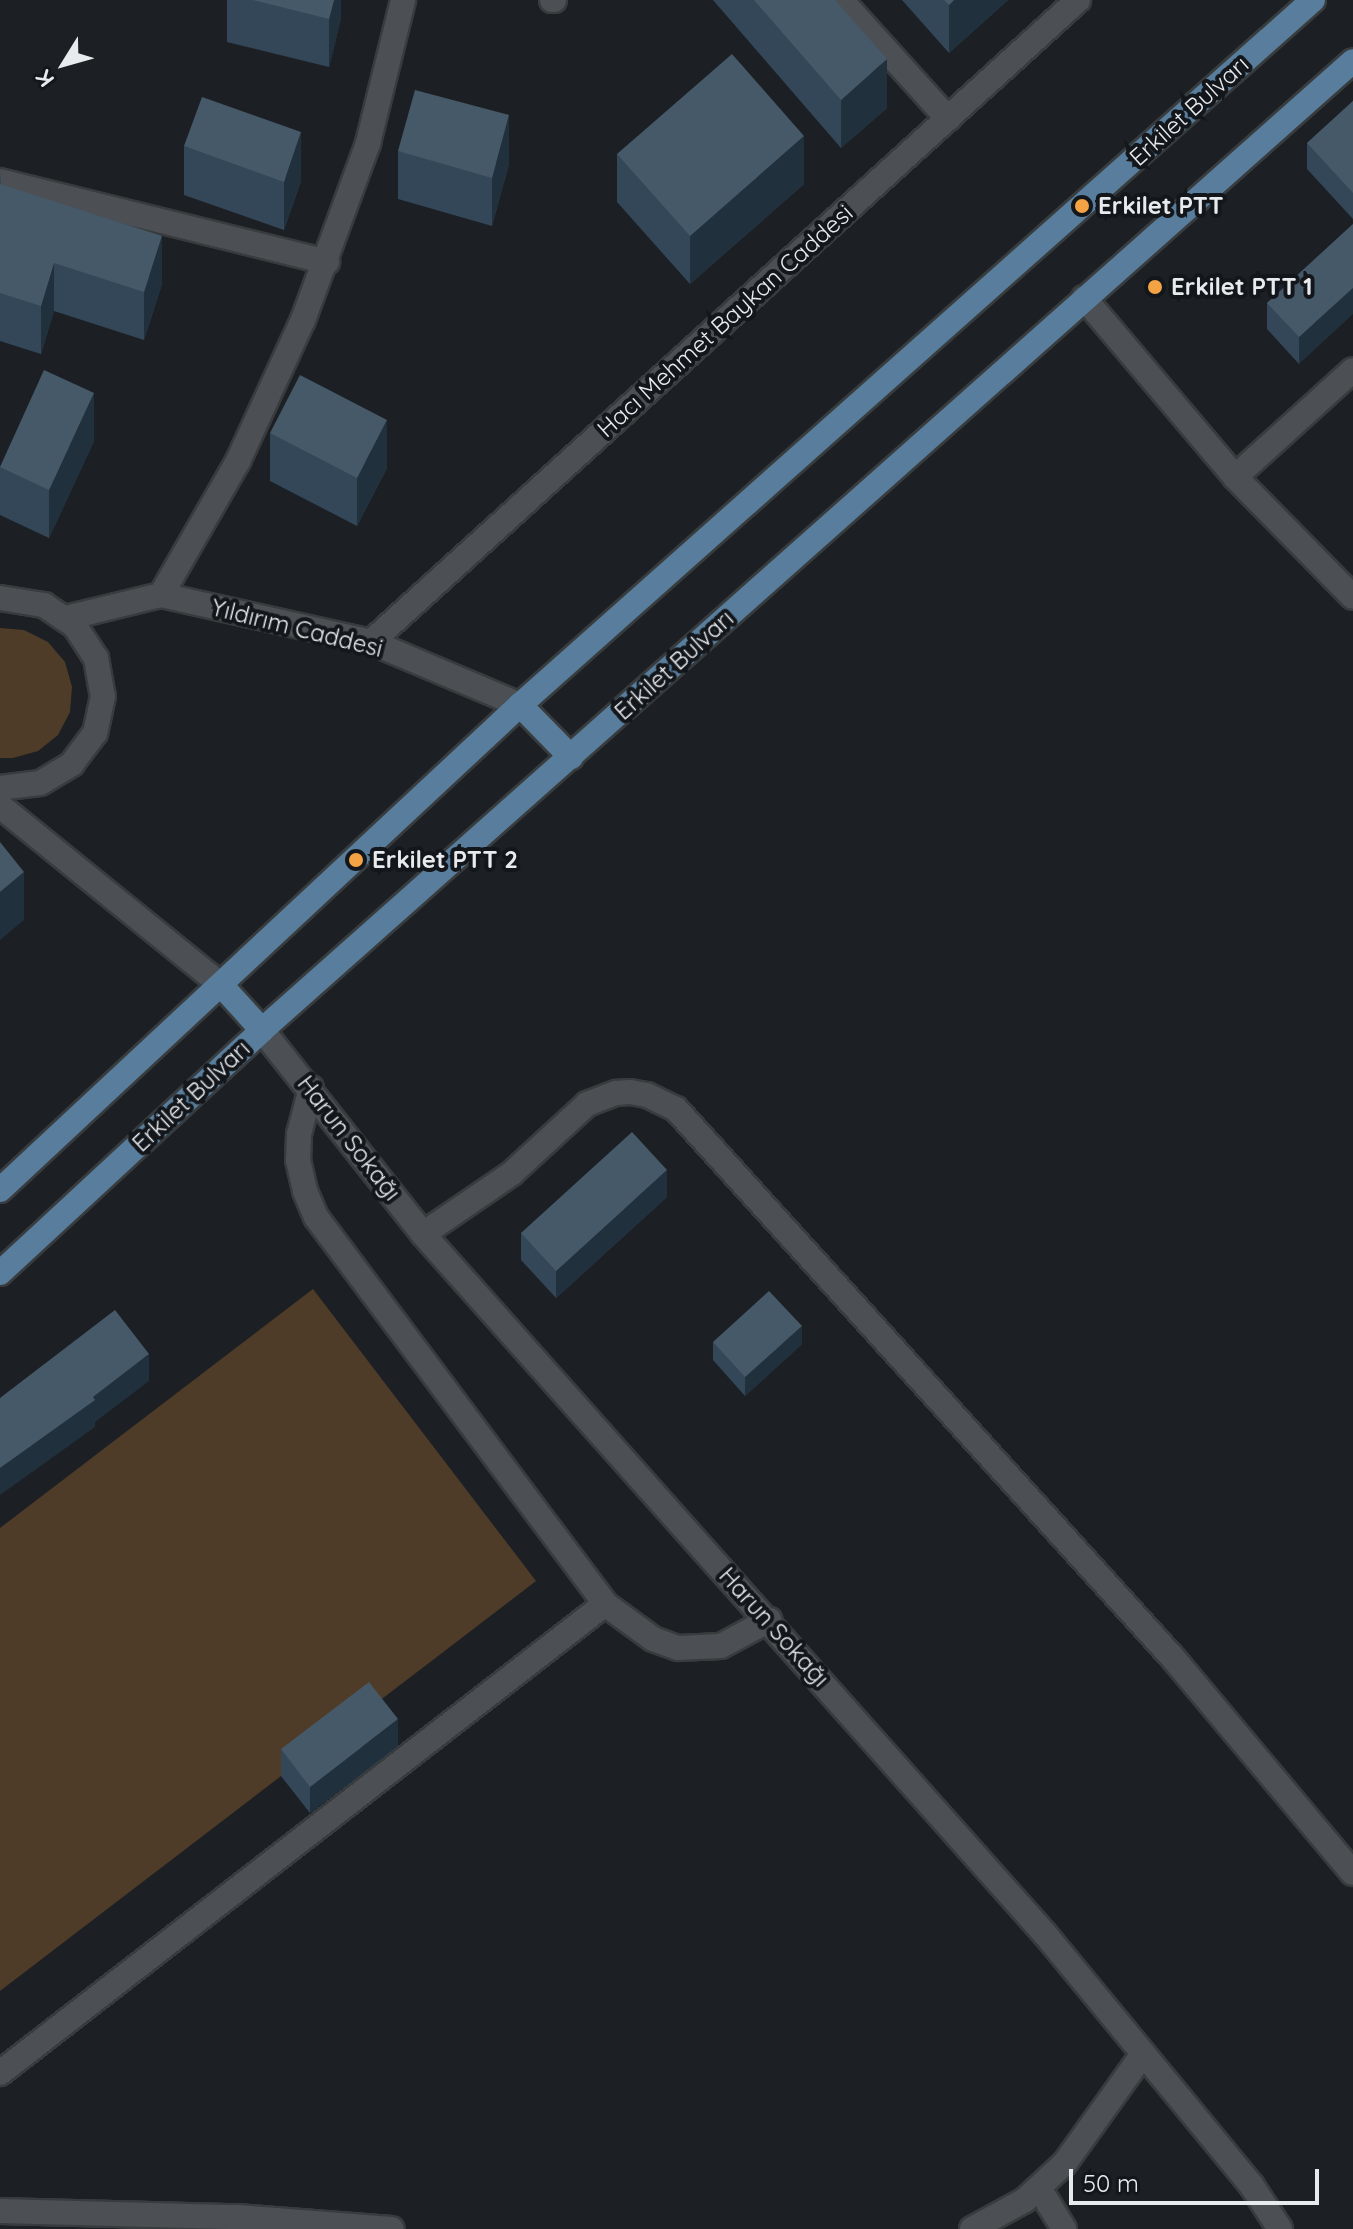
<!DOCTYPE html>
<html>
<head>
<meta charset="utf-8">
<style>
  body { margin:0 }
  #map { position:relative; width:1353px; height:2229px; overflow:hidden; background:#1c2024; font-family:Quicksand,sans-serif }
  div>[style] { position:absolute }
  .green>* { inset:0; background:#4e3b28 }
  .roads { filter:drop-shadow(2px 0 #383c3e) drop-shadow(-2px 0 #383c3e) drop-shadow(0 2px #383c3e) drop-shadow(0 -2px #383c3e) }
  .minor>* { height:24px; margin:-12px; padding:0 12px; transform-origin:12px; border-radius:12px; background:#4c5054 }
  .major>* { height:24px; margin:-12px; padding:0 12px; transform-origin:12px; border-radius:12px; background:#597e9d }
  .wall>* { inset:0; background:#334758 }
  .shaded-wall>* { inset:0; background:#21303d }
  .building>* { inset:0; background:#465968 }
  .dots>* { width:22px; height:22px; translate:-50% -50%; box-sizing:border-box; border:4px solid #13171b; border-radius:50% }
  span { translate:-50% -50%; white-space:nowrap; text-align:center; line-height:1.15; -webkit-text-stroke:8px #13171b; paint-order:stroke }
  .street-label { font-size:24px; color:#e8ebee }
  .poi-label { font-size:24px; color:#e8ebee; font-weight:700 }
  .left { translate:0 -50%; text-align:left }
  .north { position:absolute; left:24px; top:24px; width:80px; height:80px; -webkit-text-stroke:6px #13171b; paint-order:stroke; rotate:233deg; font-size:22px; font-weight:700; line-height:32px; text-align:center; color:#e8ebee }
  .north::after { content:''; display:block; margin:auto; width:28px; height:36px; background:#e8ebee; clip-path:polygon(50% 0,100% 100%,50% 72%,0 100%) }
  .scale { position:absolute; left:1069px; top:2169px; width:250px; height:36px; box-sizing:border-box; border:4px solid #e8ebee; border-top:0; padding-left:10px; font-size:24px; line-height:28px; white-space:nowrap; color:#e8ebee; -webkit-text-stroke:6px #13171b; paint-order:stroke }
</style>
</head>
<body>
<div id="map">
  <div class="green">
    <i style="clip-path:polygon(0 628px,24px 630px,48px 642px,65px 662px,72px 687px,70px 712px,58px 735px,38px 751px,13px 758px,0 758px)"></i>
    <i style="clip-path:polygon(313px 1289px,536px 1581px,0 1991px,0 1528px)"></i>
  </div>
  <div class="roads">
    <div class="minor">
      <i style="left:552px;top:0;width:2px"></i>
      <i style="left:841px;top:0;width:160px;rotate:48deg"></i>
      <i style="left:0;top:181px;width:337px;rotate:13.9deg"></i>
      <i style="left:1084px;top:298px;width:234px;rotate:49.8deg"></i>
      <i style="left:1235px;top:477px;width:168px;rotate:45.5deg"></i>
      <i style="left:1235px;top:477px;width:159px;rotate:-42.2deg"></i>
      <i style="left:161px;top:595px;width:155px;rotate:-60.1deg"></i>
      <i style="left:238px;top:461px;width:155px;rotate:-65.3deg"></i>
      <i style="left:303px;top:320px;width:189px;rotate:-69.8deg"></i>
      <i style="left:368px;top:143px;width:147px;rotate:-76.2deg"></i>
      <i style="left:0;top:598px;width:45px;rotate:9deg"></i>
      <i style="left:44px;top:605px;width:37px;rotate:34deg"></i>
      <i style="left:75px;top:626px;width:38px;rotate:57deg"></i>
      <i style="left:96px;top:658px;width:39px;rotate:80deg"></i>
      <i style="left:103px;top:696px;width:38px;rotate:102deg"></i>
      <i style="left:95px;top:733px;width:39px;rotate:127deg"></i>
      <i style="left:72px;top:764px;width:37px;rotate:149deg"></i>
      <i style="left:40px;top:783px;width:40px;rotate:172.9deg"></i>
      <i style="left:66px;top:618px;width:98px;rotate:-13.6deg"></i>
      <i style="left:161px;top:595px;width:215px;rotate:12.6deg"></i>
      <i style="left:371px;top:642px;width:162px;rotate:22.9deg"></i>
      <i style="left:371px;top:642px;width:955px;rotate:-42.24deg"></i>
      <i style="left:0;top:806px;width:284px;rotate:39deg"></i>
      <i style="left:262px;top:1030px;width:260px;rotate:51.7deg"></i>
      <i style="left:423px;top:1234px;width:936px;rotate:48.38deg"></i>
      <i style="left:1045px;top:1934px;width:326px;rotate:50.6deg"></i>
      <i style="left:1252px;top:2186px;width:51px;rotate:56.9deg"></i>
      <i style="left:311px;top:1088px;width:48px;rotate:104.6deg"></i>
      <i style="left:299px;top:1134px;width:26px;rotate:92deg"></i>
      <i style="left:298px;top:1160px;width:32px;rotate:77deg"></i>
      <i style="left:305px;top:1191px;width:28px;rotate:67deg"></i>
      <i style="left:316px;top:1217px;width:483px;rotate:53.2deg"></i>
      <i style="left:423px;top:1234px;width:107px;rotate:-34.3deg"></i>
      <i style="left:511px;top:1174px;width:103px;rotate:-42.6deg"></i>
      <i style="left:587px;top:1104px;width:31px;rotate:-21deg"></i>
      <i style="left:616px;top:1093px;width:14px;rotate:-4deg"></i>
      <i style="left:630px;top:1092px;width:17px;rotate:10deg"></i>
      <i style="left:647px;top:1095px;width:32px;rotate:26deg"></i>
      <i style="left:676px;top:1109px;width:741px;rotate:47.85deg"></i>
      <i style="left:1173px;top:1658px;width:280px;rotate:50.1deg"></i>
      <i style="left:0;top:2073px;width:765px;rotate:-37.78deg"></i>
      <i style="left:605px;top:1604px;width:59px;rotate:36.1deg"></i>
      <i style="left:653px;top:1639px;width:27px;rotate:20deg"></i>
      <i style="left:678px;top:1648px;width:43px;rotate:-2.7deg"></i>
      <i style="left:721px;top:1646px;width:55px;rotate:-28.4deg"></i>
      <i style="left:1039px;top:2188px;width:48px;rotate:58.6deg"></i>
      <i style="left:0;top:2211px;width:237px;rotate:1.5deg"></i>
      <i style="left:237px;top:2217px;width:155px;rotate:4.4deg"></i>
      <i style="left:972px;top:2229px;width:60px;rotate:-28.7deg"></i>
      <i style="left:1025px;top:2200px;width:54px;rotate:-42.8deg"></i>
      <i style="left:1065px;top:2163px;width:134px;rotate:-54.4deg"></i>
    </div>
    <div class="major">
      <i style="left:520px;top:705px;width:73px;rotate:45.6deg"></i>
      <i style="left:221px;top:985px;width:61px;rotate:47.7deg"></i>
      <i style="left:0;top:1190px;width:711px;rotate:-43.01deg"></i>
      <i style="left:520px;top:705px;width:1061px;rotate:-41.64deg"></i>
      <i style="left:0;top:1273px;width:357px;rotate:-42.8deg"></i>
      <i style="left:262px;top:1030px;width:1459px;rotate:-41.61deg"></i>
    </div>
  </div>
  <div class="wall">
    <i style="clip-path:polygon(227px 0,341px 0,341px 18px,329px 67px,227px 42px)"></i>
    <i style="clip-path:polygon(713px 0,835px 0,887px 108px,841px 148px)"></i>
    <i style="clip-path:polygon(902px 0,1008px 0,949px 53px)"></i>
    <i style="clip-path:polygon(1353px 101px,1353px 219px,1307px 169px,1307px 143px)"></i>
    <i style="clip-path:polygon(184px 146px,301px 181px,284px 230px,184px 195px)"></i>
    <i style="clip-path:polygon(398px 151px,509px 164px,492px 226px,398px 199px)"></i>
    <i style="clip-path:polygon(617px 154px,804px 184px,690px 284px,617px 202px)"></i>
    <i style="clip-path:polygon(0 168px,1px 184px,162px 284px,144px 340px,54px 311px,41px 354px,0 341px)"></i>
    <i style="clip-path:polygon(1353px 224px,1299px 364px,1267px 329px,1267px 303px)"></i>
    <i style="clip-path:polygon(270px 433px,387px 468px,357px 526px,270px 481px)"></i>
    <i style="clip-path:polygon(94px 441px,49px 538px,0 515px,0 467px)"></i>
    <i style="clip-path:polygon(667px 1197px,556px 1298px,521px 1260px,521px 1233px)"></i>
    <i style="clip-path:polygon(713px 1342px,802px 1344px,745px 1396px,713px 1360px)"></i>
    <i style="clip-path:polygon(398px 1746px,310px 1813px,281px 1776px,281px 1749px)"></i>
  </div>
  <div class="shaded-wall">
    <i style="clip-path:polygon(334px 0,341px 0,341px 18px,329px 67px,329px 19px)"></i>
    <i style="clip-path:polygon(954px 0,1008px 0,949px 53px,949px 5px)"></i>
    <i style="clip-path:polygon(887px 59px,887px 108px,841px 148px,841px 100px)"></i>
    <i style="clip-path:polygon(509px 115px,509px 164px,492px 226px,492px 178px)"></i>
    <i style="clip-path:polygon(301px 132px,301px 181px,284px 230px,284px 182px)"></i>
    <i style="clip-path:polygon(804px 136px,804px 184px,690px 284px,690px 236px)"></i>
    <i style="clip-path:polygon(162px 236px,162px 284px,144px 340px,144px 292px)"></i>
    <i style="clip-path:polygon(54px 263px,54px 311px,41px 354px,41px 306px)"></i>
    <i style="clip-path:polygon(1353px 288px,1353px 314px,1299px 364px,1299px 337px)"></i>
    <i style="clip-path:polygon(94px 393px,94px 441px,49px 538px,49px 490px)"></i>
    <i style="clip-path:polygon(387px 420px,387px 468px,357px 526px,357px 478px)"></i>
    <i style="clip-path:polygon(24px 872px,24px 920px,0 940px,0 892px)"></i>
    <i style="clip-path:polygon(667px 1170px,667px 1197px,556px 1298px,556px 1271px)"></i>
    <i style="clip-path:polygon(802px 1326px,802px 1344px,745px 1396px,745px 1377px)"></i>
    <i style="clip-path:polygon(149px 1354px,149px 1381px,95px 1422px,95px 1427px,0 1495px,0 1468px)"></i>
    <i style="clip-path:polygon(398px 1719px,398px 1746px,310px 1813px,310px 1787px)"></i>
  </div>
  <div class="building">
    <i style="clip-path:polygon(253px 0,334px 0,329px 19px)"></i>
    <i style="clip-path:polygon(754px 0,835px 0,887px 59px,841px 100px)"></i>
    <i style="clip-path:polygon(944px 0,954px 0,949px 5px)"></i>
    <i style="clip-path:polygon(732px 54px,804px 136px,690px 236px,617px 154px)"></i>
    <i style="clip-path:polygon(415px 90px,509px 115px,492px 178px,398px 151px)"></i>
    <i style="clip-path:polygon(202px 97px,301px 132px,284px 182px,184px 146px)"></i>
    <i style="clip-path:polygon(1353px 101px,1353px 193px,1307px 143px)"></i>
    <i style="clip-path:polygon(0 184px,162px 236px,144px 292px,54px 263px,41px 306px,0 293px)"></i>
    <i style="clip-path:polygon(1353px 224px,1353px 288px,1299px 337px,1267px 303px)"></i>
    <i style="clip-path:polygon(44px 370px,94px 393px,49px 490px,0 467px)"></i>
    <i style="clip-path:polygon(300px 375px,387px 420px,357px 478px,270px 433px)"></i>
    <i style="clip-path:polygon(0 842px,24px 872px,0 892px)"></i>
    <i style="clip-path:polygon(632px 1132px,667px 1170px,556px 1271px,521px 1233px)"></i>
    <i style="clip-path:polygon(769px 1291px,802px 1326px,745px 1377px,713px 1342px)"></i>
    <i style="clip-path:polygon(115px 1310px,149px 1354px,93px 1397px,95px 1400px,0 1468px,0 1398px)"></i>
    <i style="clip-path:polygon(369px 1682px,398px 1719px,310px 1787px,281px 1749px)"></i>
  </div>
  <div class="dots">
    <i style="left:1082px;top:206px;background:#f4a344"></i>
    <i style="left:1155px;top:287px;background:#f4a344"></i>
    <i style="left:356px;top:860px;background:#f4a344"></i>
  </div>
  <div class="street-label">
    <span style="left:1189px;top:111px;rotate:-42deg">Erkilet Bulvarı</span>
    <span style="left:725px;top:321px;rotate:-42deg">Hacı Mehmet Baykan Caddesi</span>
    <span style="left:297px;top:628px;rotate:14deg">Yıldırım Caddesi</span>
    <span style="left:674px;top:665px;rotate:-42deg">Erkilet Bulvarı</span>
    <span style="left:191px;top:1096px;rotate:-43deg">Erkilet Bulvarı</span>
    <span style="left:349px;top:1138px;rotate:52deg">Harun Sokağı</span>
    <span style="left:774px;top:1627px;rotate:48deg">Harun Sokağı</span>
  </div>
  <div class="poi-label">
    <span class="left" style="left:1098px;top:206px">Erkilet PTT</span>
    <span class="left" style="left:1171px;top:287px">Erkilet PTT 1</span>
    <span class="left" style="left:372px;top:860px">Erkilet PTT 2</span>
  </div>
  <div class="north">K</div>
  <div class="scale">50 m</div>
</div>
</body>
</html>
